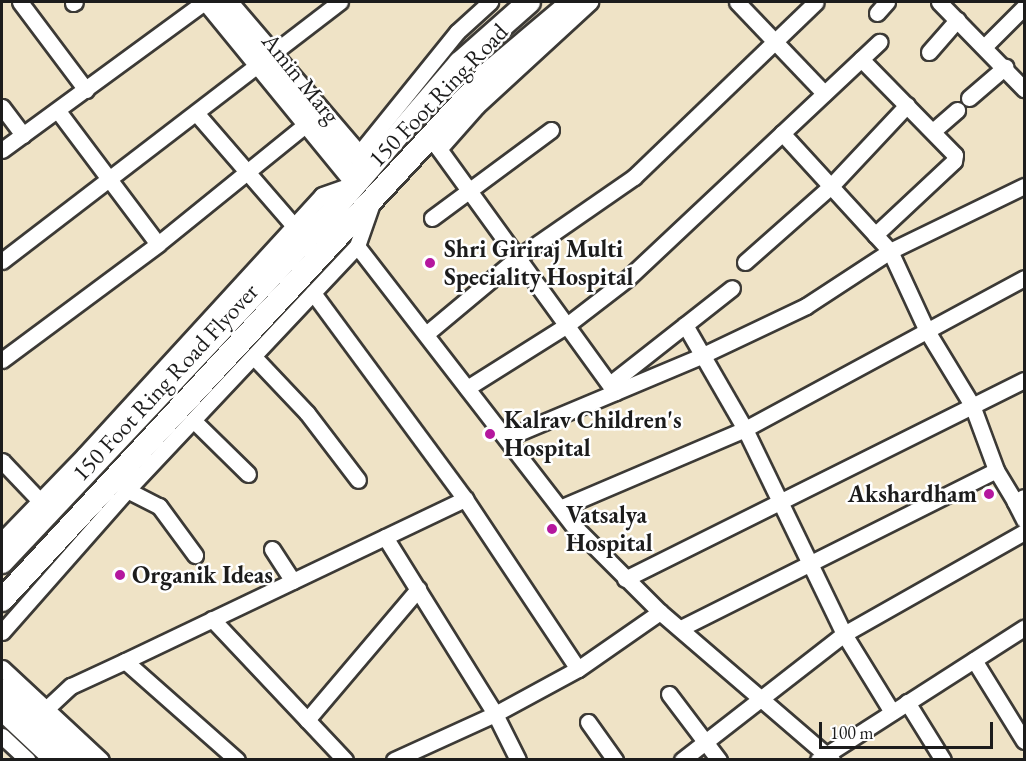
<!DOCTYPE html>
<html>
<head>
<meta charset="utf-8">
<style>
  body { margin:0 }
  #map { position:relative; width:1026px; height:761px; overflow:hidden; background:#efe3c6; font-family:"EB Garamond",serif }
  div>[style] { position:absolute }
  .roads { filter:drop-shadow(2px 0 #3c3a36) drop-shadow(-2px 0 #3c3a36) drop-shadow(0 2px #3c3a36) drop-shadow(0 -2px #3c3a36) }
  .minor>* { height:15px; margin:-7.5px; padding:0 7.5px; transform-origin:7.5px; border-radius:7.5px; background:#fff }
  .major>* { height:20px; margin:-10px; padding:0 10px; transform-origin:10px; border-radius:10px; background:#fff }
  .highway>* { height:22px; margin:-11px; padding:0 11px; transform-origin:11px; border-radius:11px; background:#fff }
  .dots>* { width:16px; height:16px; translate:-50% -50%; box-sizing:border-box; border:3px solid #fff; border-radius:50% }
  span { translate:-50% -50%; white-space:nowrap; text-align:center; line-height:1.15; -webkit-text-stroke:5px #fff; paint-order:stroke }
  .street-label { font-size:24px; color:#1c1c1c }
  .poi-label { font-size:24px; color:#1c1c1c; font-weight:700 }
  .left { translate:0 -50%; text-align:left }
  .right { translate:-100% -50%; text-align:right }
  .frame { position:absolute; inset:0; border:3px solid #1c1c1c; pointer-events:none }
  .scale { position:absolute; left:819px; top:722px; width:174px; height:27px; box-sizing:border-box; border:3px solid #1c1c1c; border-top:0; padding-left:8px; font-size:18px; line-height:21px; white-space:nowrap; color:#1c1c1c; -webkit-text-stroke:4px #fff; paint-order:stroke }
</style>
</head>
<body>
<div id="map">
  <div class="roads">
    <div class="minor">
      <i style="left:20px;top:2px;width:110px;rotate:53.1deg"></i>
      <i style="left:737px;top:2px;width:126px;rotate:46.3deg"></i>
      <i style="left:939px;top:2px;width:122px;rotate:45.7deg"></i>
      <i style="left:73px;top:3px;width:2px;rotate:-27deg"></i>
      <i style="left:877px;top:13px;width:15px;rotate:-48deg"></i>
      <i style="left:984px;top:47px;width:57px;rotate:-45deg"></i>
      <i style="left:929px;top:52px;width:43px;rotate:-48.8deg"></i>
      <i style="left:861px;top:59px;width:134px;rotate:45.6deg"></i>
      <i style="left:955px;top:155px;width:6px;rotate:99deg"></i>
      <i style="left:954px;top:161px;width:108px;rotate:136.9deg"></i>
      <i style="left:969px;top:98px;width:48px;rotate:-40.7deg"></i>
      <i style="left:2px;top:107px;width:35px;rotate:53deg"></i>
      <i style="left:58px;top:111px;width:166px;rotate:53.1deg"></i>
      <i style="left:158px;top:244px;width:189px;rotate:-39deg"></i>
      <i style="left:197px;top:114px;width:148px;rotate:49.1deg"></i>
      <i style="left:933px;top:131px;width:32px;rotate:-41deg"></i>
      <i style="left:782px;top:133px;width:160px;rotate:47.5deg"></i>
      <i style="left:890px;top:251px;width:88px;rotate:65.2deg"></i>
      <i style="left:927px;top:331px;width:87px;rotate:58.7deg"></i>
      <i style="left:972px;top:405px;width:69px;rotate:69.7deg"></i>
      <i style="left:431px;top:138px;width:314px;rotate:54.1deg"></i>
      <i style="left:439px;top:149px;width:57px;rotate:-48.5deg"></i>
      <i style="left:477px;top:106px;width:154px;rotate:-42.6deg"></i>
      <i style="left:2px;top:150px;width:250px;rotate:-36.2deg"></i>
      <i style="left:357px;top:156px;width:159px;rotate:-51.1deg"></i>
      <i style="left:457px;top:32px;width:45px;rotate:-42.3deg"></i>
      <i style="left:432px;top:218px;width:148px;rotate:-36.5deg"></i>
      <i style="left:357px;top:246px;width:353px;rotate:52.3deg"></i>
      <i style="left:573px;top:525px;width:123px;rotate:45deg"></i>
      <i style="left:660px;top:612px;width:227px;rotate:40.7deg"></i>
      <i style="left:2px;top:261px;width:426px;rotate:-37.5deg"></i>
      <i style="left:745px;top:262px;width:115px;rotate:-41.5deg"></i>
      <i style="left:831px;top:186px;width:111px;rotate:-46.8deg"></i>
      <i style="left:426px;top:334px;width:119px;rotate:-39.9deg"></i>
      <i style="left:517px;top:258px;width:142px;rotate:-34.7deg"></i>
      <i style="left:634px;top:177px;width:252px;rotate:-43.9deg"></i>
      <i style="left:254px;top:357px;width:77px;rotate:46.6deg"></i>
      <i style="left:307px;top:413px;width:84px;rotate:52.7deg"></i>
      <i style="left:2px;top:360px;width:194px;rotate:-36.6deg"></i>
      <i style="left:610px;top:384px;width:155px;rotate:-38.2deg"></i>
      <i style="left:467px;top:388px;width:118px;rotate:-32.2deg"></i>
      <i style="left:567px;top:325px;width:77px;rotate:-37.6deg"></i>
      <i style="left:628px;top:278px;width:345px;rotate:-43.2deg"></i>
      <i style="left:193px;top:420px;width:77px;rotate:44.5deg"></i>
      <i style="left:506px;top:438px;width:214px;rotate:-22.8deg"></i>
      <i style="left:703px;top:355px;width:114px;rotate:-25.4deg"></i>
      <i style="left:806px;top:306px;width:100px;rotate:-33.2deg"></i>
      <i style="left:890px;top:251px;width:149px;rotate:-25.9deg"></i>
      <i style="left:2px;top:461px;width:55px;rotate:46.5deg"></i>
      <i style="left:127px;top:490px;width:36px;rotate:27deg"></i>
      <i style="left:159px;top:506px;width:61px;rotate:53.7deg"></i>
      <i style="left:465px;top:499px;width:204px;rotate:56.4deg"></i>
      <i style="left:1015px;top:502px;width:20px;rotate:63deg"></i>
      <i style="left:560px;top:508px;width:201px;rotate:-23.1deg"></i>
      <i style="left:745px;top:429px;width:317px;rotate:-28.4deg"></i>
      <i style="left:385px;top:537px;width:208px;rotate:58.1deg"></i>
      <i style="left:495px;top:714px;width:51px;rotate:63.4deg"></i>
      <i style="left:2px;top:540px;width:118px;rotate:-46deg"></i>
      <i style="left:84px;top:455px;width:352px;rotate:-47.5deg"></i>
      <i style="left:322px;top:195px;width:34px;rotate:-19deg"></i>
      <i style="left:272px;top:549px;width:38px;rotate:57deg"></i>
      <i style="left:625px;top:579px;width:446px;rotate:-26.5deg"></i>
      <i style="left:212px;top:619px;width:194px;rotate:46.7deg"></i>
      <i style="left:681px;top:628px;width:352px;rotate:-26.6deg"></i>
      <i style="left:996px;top:470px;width:37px;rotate:59deg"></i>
      <i style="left:1015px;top:502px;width:10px;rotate:-29deg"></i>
      <i style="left:2px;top:632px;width:189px;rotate:-48.6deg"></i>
      <i style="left:127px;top:490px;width:335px;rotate:-46.7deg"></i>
      <i style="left:357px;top:246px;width:42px;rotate:-70.7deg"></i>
      <i style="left:974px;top:660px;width:95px;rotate:58.3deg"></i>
      <i style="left:2px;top:668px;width:135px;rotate:42.9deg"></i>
      <i style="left:669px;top:694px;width:83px;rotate:52.9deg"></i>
      <i style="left:907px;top:702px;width:68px;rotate:58.2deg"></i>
      <i style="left:46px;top:709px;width:34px;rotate:-43deg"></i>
      <i style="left:71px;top:686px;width:60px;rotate:-24.8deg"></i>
      <i style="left:892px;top:712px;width:92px;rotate:-121.6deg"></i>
      <i style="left:844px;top:634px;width:207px;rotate:-29.5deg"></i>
      <i style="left:307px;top:720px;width:172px;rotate:-49.7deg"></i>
      <i style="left:588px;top:722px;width:47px;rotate:54.6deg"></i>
      <i style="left:2px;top:736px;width:35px;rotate:43deg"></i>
      <i style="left:237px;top:760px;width:149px;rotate:-138.5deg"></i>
      <i style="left:125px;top:661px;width:377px;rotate:-25.5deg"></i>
      <i style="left:465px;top:499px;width:256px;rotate:-126.4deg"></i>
      <i style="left:394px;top:760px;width:111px;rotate:-24.5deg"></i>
      <i style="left:495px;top:714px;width:94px;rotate:-28.5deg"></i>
      <i style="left:578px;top:669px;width:100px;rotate:-34.8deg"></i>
      <i style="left:682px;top:760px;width:205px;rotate:-37.9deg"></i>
      <i style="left:844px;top:634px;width:228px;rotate:-115.8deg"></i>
      <i style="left:745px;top:429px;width:120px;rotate:-120deg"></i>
      <i style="left:818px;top:760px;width:245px;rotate:-32.7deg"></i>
    </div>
    <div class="major">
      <i style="left:208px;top:2px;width:234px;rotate:50.7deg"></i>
      <i style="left:227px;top:2px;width:218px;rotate:49.5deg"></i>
      <i style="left:2px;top:689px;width:105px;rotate:42.7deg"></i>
      <i style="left:2px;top:710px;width:73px;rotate:43.3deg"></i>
    </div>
    <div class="highway">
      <i style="left:2px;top:562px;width:478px;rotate:-46.7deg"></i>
      <i style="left:330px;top:214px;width:199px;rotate:-49.3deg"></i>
      <i style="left:460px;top:63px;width:92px;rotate:-41.5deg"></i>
      <i style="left:2px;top:600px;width:720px;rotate:-47.25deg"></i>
      <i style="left:491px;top:71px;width:107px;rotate:-40.1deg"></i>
    </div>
  </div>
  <div class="dots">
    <i style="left:430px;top:263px;background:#b5179e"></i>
    <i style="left:490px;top:434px;background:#b5179e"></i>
    <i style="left:989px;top:494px;background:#b5179e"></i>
    <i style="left:552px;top:529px;background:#b5179e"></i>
    <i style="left:120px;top:575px;background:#b5179e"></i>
  </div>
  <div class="street-label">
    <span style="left:301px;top:78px;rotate:51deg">Amin Marg</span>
    <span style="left:438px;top:95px;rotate:-46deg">150 Foot Ring Road</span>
    <span style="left:165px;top:382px;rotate:-47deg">150 Foot Ring Road Flyover</span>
  </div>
  <div class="poi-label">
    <span class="left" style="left:444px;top:263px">Shri Giriraj Multi<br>Speciality Hospital</span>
    <span class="left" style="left:504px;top:434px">Kalrav Children's<br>Hospital</span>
    <span class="right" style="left:977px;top:494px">Akshardham</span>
    <span class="left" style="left:566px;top:529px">Vatsalya<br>Hospital</span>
    <span class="left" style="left:132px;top:575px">Organik Ideas</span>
  </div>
  <div class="frame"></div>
  <div class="scale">100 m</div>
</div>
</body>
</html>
